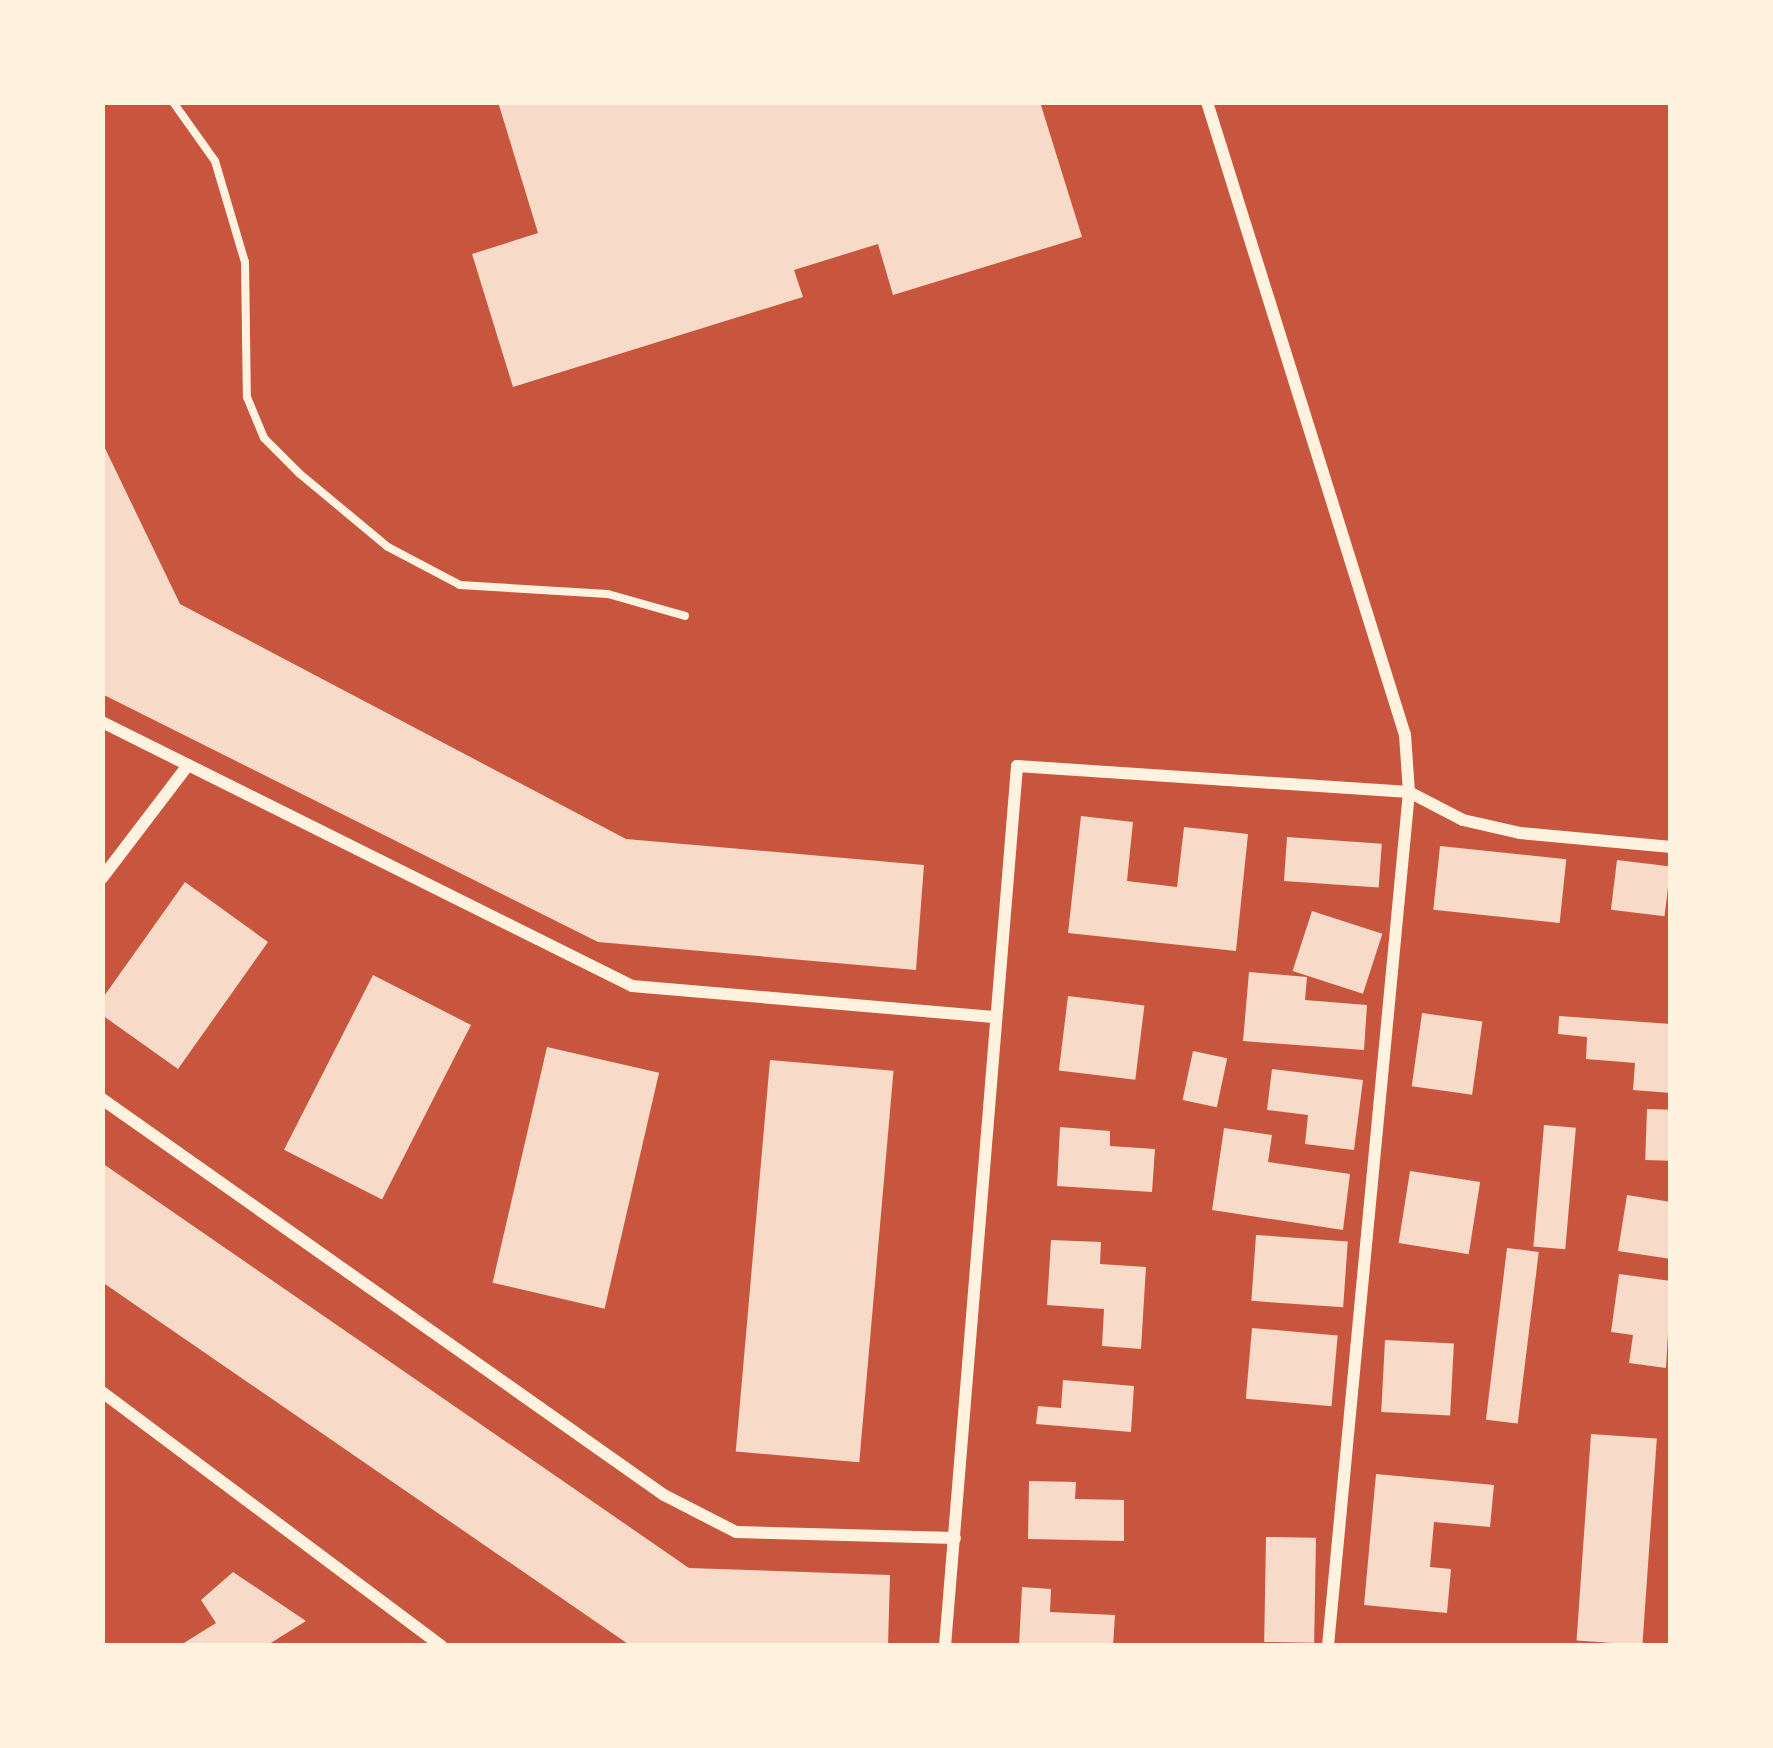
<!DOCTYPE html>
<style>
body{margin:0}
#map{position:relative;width:1773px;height:1748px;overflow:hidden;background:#c8553d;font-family:Lato,sans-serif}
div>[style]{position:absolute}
.building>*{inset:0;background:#f7dbc8;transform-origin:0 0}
.path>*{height:8px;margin:-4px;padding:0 4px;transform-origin:4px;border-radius:4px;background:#fff3e0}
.minor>*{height:12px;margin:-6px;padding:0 6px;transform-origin:6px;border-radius:6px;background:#fff3e0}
span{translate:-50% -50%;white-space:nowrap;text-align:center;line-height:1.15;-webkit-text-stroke:9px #fff3e0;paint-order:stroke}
.frame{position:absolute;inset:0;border:105px solid #fff3e0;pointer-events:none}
</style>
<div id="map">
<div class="building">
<i style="clip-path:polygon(498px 102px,1040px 102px,1082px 237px,893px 295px,878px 244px,794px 270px,803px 297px,513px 387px,472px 254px,538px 233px)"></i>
<i style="clip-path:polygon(102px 442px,180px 604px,626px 839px,924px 865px,916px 970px,598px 942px,102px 694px)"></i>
<i style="clip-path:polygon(1081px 816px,1133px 822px,1127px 881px,1177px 887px,1184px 827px,1248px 834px,1236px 951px,1068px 933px)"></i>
<i style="left:1287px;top:837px;width:95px;height:44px;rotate:4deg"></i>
<i style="left:1440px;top:846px;width:127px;height:64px;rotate:6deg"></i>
<i style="left:1617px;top:860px;width:54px;height:50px;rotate:7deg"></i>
<i style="clip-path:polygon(185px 882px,268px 942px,178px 1069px,102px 1015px,102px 999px)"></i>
<i style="left:1312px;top:911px;width:74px;height:63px;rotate:18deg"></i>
<i style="clip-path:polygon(1249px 972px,1307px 977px,1305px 1000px,1367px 1005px,1364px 1050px,1243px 1041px)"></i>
<i style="left:373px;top:975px;width:110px;height:196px;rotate:27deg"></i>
<i style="left:1068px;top:996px;width:77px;height:75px;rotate:7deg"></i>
<i style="left:1422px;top:1013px;width:61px;height:74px;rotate:8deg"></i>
<i style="clip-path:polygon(1559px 1016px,1671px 1024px,1671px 1093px,1633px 1090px,1635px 1063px,1586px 1059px,1587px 1037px,1558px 1034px)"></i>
<i style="left:547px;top:1047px;width:115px;height:242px;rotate:13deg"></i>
<i style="left:1193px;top:1051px;width:35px;height:50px;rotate:12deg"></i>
<i style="left:770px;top:1060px;width:124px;height:393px;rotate:5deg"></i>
<i style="clip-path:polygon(1272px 1069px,1363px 1080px,1354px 1150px,1305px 1144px,1308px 1115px,1267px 1110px)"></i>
<i style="left:1647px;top:1109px;width:24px;height:51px;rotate:2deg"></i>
<i style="left:1544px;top:1125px;width:32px;height:122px;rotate:5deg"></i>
<i style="clip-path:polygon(1060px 1127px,1110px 1131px,1110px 1146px,1155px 1149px,1152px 1192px,1057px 1186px)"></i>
<i style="clip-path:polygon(1224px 1128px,1272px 1135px,1268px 1162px,1350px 1174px,1343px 1230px,1212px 1210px)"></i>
<i style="clip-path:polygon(102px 1163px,689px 1568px,890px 1575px,888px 1646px,631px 1646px,102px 1282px)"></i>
<i style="left:1410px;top:1171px;width:71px;height:73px;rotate:9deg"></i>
<i style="clip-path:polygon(1627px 1195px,1671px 1202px,1671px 1259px,1618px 1251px)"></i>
<i style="left:1256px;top:1235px;width:92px;height:66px;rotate:4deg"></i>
<i style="clip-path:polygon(1051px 1240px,1101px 1242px,1100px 1264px,1146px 1267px,1141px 1349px,1102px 1346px,1104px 1309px,1047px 1305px)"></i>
<i style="left:1507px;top:1248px;width:32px;height:173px;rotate:7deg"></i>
<i style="clip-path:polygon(1619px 1274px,1671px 1281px,1666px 1368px,1629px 1363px,1633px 1335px,1611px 1332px)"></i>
<i style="left:1252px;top:1328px;width:86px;height:71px;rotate:5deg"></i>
<i style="left:1385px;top:1340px;width:69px;height:72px;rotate:3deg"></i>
<i style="clip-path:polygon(1063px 1380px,1134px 1386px,1131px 1432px,1036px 1424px,1038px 1406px,1061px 1408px)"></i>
<i style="left:1591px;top:1434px;width:66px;height:207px;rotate:4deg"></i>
<i style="clip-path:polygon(1376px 1474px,1494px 1485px,1490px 1527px,1434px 1522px,1430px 1567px,1451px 1569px,1447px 1613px,1364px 1605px)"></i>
<i style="clip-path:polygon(1029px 1481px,1076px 1482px,1075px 1499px,1124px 1500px,1124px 1541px,1028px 1539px)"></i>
<i style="left:1266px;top:1537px;width:50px;height:105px;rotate:1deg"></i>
<i style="clip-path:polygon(233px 1572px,306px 1621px,266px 1646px,179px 1646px,216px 1623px,201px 1600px)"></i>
<i style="clip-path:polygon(1022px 1587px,1051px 1589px,1050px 1612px,1115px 1615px,1113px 1646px,1019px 1646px)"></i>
</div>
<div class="path">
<i style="left:173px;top:102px;width:72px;rotate:54.6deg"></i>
<i style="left:215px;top:161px;width:105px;rotate:73.5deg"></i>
<i style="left:245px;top:262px;width:135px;rotate:89.2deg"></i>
<i style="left:247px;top:397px;width:44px;rotate:67.5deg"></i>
<i style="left:264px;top:438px;width:51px;rotate:45deg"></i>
<i style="left:300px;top:474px;width:114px;rotate:39.7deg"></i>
<i style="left:388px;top:547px;width:81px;rotate:27.8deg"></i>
<i style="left:460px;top:585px;width:148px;rotate:3.5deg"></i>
<i style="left:608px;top:594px;width:80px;rotate:15.9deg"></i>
</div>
<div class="minor">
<i style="left:1207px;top:102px;width:663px;rotate:72.63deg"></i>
<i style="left:1405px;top:735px;width:57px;rotate:86deg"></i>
<i style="left:1409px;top:792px;width:858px;rotate:95.42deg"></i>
<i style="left:102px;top:722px;width:592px;rotate:26.48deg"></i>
<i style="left:632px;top:986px;width:360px;rotate:4.9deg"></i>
<i style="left:102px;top:878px;width:142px;rotate:-52.7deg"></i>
<i style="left:102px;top:1099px;width:688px;rotate:35.17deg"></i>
<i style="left:664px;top:1495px;width:81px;rotate:27.2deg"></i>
<i style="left:736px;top:1532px;width:219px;rotate:1.6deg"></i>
<i style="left:102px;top:1392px;width:424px;rotate:36.8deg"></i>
<i style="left:945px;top:1646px;width:883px;rotate:-85.32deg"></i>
<i style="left:1017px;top:766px;width:393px;rotate:3.8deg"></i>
<i style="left:1409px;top:792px;width:61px;rotate:27.4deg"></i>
<i style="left:1463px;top:820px;width:58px;rotate:12.8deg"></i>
<i style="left:1520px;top:833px;width:152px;rotate:5.3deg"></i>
</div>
<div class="frame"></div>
</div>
